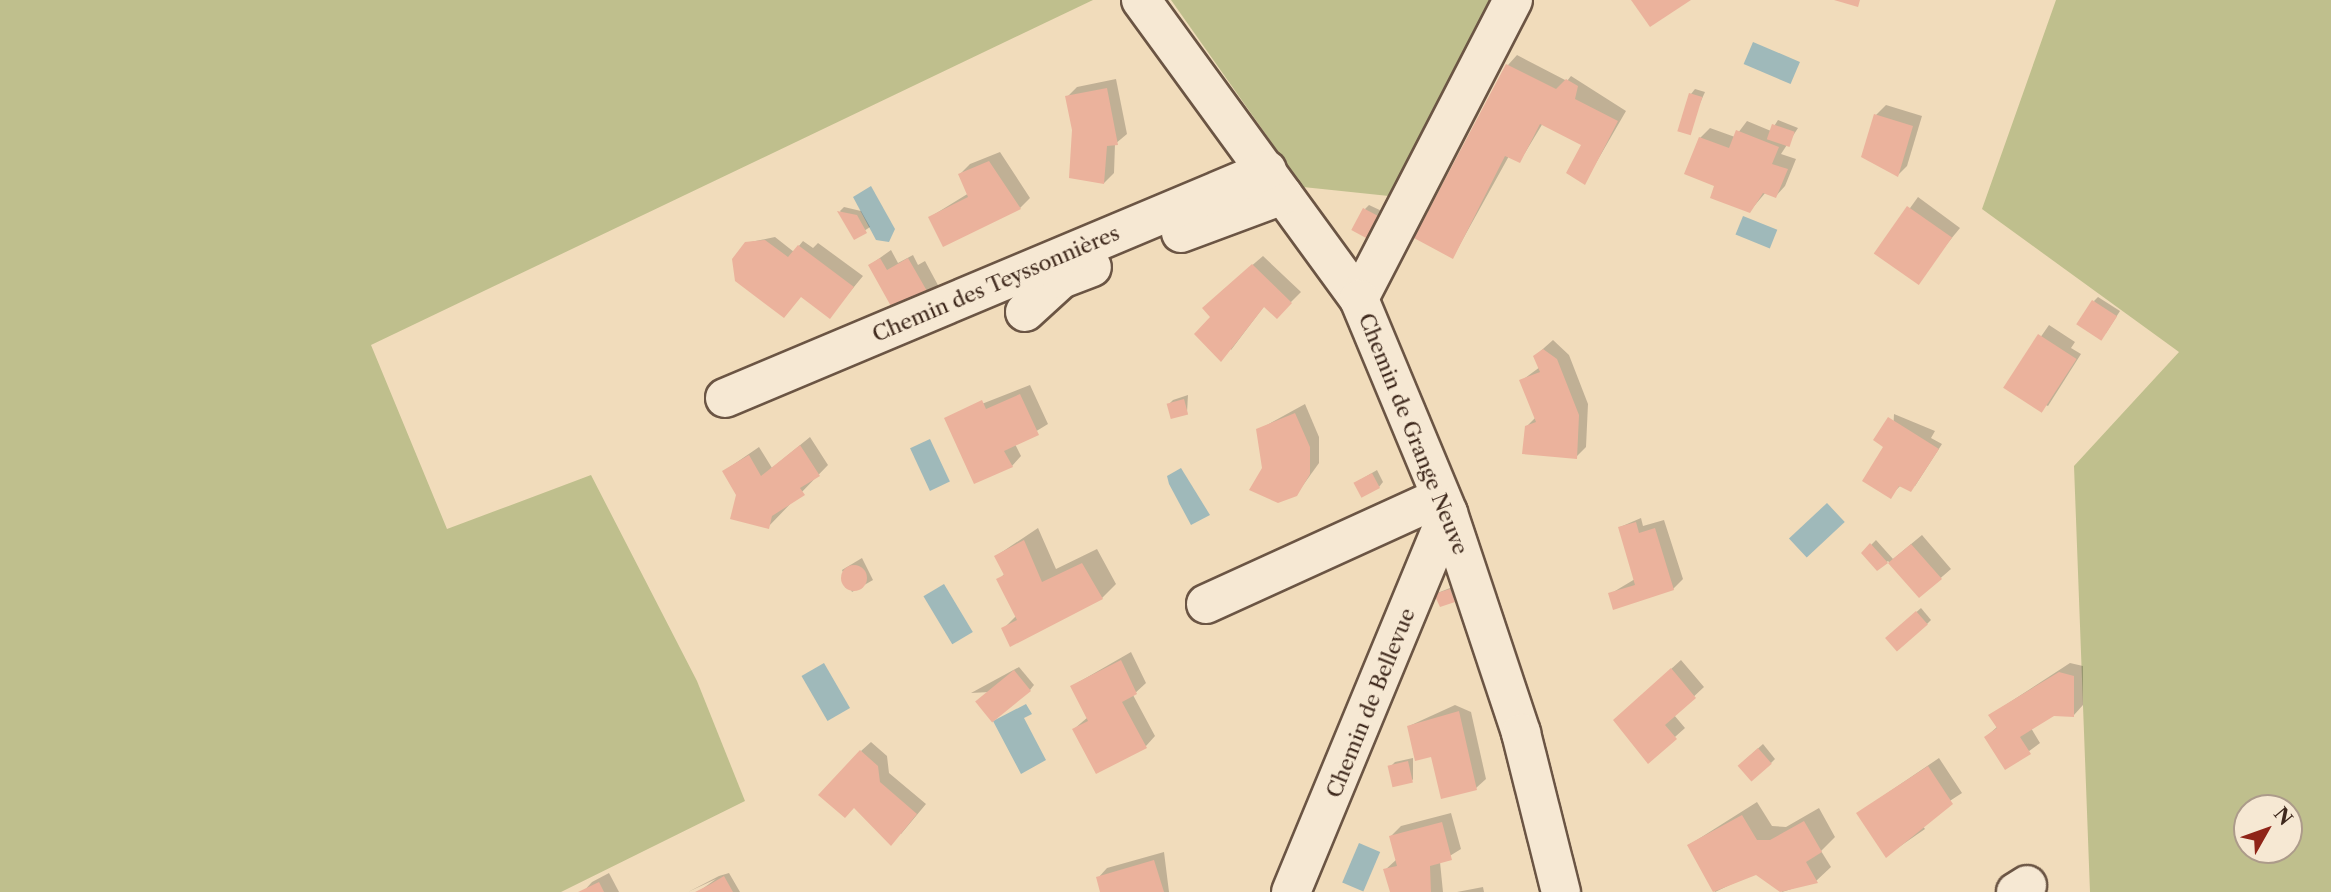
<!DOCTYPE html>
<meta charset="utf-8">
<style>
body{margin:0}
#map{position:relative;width:2331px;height:892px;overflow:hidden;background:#f1dcbb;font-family:"Libre Caslon Text",serif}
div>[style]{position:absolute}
.green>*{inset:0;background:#bfbf8d}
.water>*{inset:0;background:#9fb9ba;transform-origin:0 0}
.shadow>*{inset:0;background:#0003;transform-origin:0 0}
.building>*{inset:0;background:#ebb29c;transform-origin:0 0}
.round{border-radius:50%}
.roads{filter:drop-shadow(2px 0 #6b5544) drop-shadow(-2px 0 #6b5544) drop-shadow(0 2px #6b5544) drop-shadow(0 -2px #6b5544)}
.minor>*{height:38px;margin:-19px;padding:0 19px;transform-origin:19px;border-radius:19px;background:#f6e8d3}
span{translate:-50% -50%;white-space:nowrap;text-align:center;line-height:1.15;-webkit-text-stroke:6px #f6e8d3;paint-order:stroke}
.street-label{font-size:21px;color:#3e281c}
.north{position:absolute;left:2233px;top:794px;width:70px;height:70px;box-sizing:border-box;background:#f6e8d3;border:2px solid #ac9b8a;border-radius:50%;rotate:50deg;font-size:19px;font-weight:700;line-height:28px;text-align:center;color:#3e281c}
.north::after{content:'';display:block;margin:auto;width:24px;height:32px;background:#8f2418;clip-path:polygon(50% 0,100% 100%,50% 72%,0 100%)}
</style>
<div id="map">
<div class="green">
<i style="clip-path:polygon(0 0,1093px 0,371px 345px,447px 529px,591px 475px,697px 681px,745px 801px,561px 892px,0 892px)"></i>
<i style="clip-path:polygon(1171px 0,1492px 0,1389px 196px,1303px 187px)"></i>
<i style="clip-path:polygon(evenodd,2056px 0,2331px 0,2331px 892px,2090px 892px,2074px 466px,2179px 352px,1982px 209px,2056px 0,2247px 808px,2289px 808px,2289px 850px,2247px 850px,2247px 808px)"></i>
</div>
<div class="water">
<i style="left:1753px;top:42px;width:51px;height:24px;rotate:23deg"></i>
<i style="clip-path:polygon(871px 186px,895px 229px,889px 242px,876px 240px,853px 197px)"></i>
<i style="left:1743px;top:216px;width:37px;height:20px;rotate:22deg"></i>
<i style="left:930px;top:439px;width:47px;height:22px;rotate:65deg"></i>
<i style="clip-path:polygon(1181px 468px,1210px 515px,1191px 525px,1169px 484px,1167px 476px)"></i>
<i style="left:1827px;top:503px;width:26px;height:52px;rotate:47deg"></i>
<i style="left:944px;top:584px;width:56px;height:24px;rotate:59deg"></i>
<i style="left:824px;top:663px;width:52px;height:26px;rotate:60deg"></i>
<i style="clip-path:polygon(1026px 704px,1032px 714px,1024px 718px,1046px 760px,1021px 774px,993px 721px)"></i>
<i style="left:1359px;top:843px;width:23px;height:43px;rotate:23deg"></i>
</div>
<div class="shadow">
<i style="clip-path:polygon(1517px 55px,1567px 81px,1571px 76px,1626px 111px,1585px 182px,1583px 144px,1543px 123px,1520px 161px,1509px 156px,1453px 257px,1508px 65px)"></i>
<i style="clip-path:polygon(1116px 79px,1127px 134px,1115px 144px,1114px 173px,1104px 183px,1074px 130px,1067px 97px,1077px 87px)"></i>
<i style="clip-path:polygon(1695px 89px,1705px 92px,1687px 132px,1691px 94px)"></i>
<i style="clip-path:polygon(1886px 105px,1922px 116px,1907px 166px,1898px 175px,1876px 115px)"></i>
<i style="clip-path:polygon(1778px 120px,1798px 128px,1781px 154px,1796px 159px,1785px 186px,1776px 196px,1766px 192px,1750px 211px,1717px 185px,1700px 138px,1710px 128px,1735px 137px,1747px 121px,1771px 131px)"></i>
<i style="clip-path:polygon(1000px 152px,1030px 198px,1020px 208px,930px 217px,969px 193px,960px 174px,970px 164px)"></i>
<i style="clip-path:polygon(1918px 197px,1960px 228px,1924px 272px,1877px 254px)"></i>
<i style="clip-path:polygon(1369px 205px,1386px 213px,1376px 232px,1365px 209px)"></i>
<i style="clip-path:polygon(844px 207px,861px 211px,870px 227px,855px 237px,840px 211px)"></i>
<i style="clip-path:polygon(775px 237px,794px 252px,803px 241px,813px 248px,818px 243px,863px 276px,830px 316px,746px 243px)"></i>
<i style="clip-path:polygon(891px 250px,898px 263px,913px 255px,918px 265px,925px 261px,939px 287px,929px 296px,870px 265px)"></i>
<i style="clip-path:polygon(1263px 256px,1301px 292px,1277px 316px,1265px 305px,1231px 350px,1221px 292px)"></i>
<i style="clip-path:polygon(2098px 297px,2120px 311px,2106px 333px,2094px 301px)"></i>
<i style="clip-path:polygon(2049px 325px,2075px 342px,2071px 348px,2081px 354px,2048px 406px,2006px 387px)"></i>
<i style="clip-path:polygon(1553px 340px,1569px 355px,1588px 404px,1586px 447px,1576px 457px,1526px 427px,1536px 417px,1521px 381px,1540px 367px,1535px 356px)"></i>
<i style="clip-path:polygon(1030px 385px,1048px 424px,1015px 444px,1021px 456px,1012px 466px,946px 418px)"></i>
<i style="clip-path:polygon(1188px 395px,1187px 412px,1169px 404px,1173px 400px)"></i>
<i style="clip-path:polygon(1305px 404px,1319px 437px,1319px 463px,1296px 495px,1263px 468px,1258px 430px)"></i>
<i style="clip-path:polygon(1894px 414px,1935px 431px,1931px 438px,1942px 444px,1915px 486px,1901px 485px,1890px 496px)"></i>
<i style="clip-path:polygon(810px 437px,828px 465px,768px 527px,724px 471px,759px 447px,772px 468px)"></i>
<i style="clip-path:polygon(1377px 470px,1383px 482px,1379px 487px,1355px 483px)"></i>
<i style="clip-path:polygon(1641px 518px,1643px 526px,1664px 520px,1683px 579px,1673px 589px,1610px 594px,1635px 579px,1620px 527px)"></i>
<i style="clip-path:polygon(1038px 528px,1056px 569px,1097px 549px,1116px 584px,1102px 598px,1003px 629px,1017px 615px,999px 580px,1005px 573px,996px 556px)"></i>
<i style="clip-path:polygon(1922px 535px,1951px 569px,1920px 596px,1888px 561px,1877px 569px,1863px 553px,1876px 540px,1893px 559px)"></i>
<i style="clip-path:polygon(862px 558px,873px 580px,852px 592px,842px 570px)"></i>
<i style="left:1455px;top:586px;width:11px;height:21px;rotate:68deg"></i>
<i style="clip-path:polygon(1921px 608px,1931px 620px,1927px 624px,1892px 634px)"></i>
<i style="clip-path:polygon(1131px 652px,1146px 683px,1133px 695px,1155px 736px,1146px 746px,1074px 729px,1088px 717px,1072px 686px)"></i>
<i style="clip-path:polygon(1681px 660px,1704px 687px,1674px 715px,1685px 728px,1648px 761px,1625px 711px)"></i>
<i style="clip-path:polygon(2070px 663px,2083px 666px,2083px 705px,2074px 715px,2053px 714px,2031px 728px,2040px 743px,2006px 768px,1986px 737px,1998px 726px,1990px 715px)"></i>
<i style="clip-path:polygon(1019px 667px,1034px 685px,1030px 690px,971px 693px)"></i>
<i style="clip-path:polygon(1455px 705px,1471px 712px,1486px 779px,1476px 788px,1432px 755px,1409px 726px)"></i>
<i style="clip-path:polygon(871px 742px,887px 756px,889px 773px,926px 804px,901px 834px,861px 751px)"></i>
<i style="clip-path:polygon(1763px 744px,1775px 759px,1771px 763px,1744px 761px)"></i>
<i style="clip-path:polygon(1413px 758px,1413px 780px,1390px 767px,1395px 762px)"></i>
<i style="clip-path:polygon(1939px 758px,1962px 793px,1919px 821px,1925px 829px,1886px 856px,1858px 813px)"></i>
<i style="clip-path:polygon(1757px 802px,1772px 826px,1786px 827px,1819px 808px,1835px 837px,1821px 851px,1831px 867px,1816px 881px,1782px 892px,1777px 882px,1755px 873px,1715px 892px,1689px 845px)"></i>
<i style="clip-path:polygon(1451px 813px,1461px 849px,1440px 862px,1443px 892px,1391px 892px,1385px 870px,1397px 859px,1391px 836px,1401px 826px)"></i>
<i style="clip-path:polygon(1164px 852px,1169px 892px,1102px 892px,1098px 878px,1107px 868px)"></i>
<i style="clip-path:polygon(609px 873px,619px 892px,583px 892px,592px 882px)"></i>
<i style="clip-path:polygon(729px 873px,740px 892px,698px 892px,716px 879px,688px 892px,719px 876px)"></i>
<i style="clip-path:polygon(1483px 887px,1484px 892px,1457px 892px)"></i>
</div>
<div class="building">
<i style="clip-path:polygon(1631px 0,1691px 0,1650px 27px)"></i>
<i style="clip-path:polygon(1834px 0,1860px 0,1858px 7px)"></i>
<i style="clip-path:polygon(1506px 64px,1556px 89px,1566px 79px,1578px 86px,1575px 99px,1618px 121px,1585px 185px,1566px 173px,1581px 145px,1540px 124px,1520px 163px,1505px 156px,1453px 259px,1414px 238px)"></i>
<i style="clip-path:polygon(1107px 88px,1118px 145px,1107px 146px,1104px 184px,1069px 178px,1072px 130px,1065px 96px)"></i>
<i style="left:1689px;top:93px;width:14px;height:40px;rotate:17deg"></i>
<i style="clip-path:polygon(1874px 114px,1913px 126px,1898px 177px,1861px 157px)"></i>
<i style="left:1772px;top:124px;width:24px;height:16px;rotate:19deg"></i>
<i style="clip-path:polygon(1736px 130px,1779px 147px,1772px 164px,1788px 169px,1776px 198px,1763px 193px,1750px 213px,1710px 198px,1714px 186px,1684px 174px,1699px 137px,1729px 148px)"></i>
<i style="clip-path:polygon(989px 161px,1021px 209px,943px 247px,928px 217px,968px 197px,958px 174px)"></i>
<i style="left:1907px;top:206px;width:55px;height:58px;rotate:35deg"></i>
<i style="left:1363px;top:208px;width:21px;height:25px;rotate:28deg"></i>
<i style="clip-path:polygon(837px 211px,857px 215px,867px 233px,854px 240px)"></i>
<i style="clip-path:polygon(765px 240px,788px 257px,798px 245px,854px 287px,830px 319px,801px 297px,784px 318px,735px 281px,732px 259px,745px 242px)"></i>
<i style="clip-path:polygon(880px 258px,887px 270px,908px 258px,931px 298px,897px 317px,868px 265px)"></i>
<i style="clip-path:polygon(1252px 264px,1292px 303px,1277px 319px,1264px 307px,1221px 362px,1194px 334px,1210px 317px,1202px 308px)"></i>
<i style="left:2092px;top:300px;width:30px;height:29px;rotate:33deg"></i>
<i style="left:2038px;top:334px;width:46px;height:64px;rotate:33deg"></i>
<i style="clip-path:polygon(1543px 349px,1557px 359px,1579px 415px,1577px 459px,1522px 454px,1525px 426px,1536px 422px,1519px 380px,1540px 372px,1533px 356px)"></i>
<i style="clip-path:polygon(1020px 394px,1039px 435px,1004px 451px,1013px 467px,974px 484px,944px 418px,982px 400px,986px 409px)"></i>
<i style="left:1184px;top:399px;width:16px;height:18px;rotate:75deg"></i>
<i style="clip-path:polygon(1295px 413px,1310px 447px,1310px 474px,1297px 496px,1278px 503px,1249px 490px,1262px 468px,1256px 429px)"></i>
<i style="clip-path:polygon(1888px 417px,1939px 449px,1911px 492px,1899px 486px,1891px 499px,1862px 481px,1883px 447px,1873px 440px)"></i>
<i style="clip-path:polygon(800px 445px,820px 476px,800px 488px,805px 495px,772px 516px,769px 529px,730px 519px,736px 495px,722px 471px,749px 455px,761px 476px)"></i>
<i style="left:1372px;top:473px;width:17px;height:21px;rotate:62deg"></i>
<i style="clip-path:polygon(1636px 522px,1639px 533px,1655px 528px,1674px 590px,1613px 610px,1608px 593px,1635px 585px,1618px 527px)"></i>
<i style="clip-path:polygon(1024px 540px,1042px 582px,1082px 563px,1103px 599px,1010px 647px,1001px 628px,1017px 620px,996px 579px,1004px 575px,994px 556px)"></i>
<i style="clip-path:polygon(1870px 543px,1888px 563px,1911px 544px,1942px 579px,1919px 598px,1888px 563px,1877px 571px,1861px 553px)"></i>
<i class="round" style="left:841px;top:565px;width:26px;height:26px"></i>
<i style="clip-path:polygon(1450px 589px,1455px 602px,1440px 607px,1434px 594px)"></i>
<i style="left:1916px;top:611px;width:18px;height:41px;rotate:49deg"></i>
<i style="clip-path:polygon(1121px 660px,1137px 694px,1122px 702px,1147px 748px,1096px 774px,1072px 729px,1088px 721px,1070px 686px)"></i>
<i style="clip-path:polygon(1671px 668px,1696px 698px,1665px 725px,1677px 739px,1648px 764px,1613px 720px)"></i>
<i style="left:1014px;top:670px;width:27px;height:50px;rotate:51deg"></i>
<i style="clip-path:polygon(2059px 672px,2074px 676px,2074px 717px,2054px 716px,2020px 737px,2031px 754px,2005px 770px,1984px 737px,1997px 728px,1988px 715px)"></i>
<i style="clip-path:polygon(1459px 711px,1477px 790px,1441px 799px,1431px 757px,1415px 761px,1407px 726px)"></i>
<i style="left:1758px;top:748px;width:21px;height:27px;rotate:49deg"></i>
<i style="clip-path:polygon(860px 750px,878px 766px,880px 782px,917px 814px,891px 846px,854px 808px,845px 818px,818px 795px)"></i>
<i style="left:1408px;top:761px;width:22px;height:21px;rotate:77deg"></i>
<i style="clip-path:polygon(1928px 766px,1953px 804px,1886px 858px,1856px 813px)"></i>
<i style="clip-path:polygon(1742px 815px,1757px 840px,1770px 840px,1804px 821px,1822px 852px,1806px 862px,1818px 883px,1780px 892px,1756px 875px,1713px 892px,1687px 845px)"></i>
<i style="clip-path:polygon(1442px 822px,1452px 860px,1430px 866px,1431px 892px,1390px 892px,1383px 869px,1397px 866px,1389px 836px)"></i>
<i style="clip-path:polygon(1154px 860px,1164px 892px,1100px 892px,1096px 877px)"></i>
<i style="clip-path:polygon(724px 876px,733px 892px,695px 892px,709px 885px)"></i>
<i style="clip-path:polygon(599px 882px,604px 892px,578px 892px)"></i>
</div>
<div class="roads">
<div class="minor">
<i style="left:1141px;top:0;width:370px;rotate:53.9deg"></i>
<i style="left:1513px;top:0;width:336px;rotate:117.3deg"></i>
<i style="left:1359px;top:299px;width:232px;rotate:67.4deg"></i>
<i style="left:1448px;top:513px;width:232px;rotate:71.6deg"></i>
<i style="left:1521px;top:733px;width:164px;rotate:75.9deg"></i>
<i style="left:1181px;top:233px;width:109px;rotate:-20.4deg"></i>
<i style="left:1025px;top:312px;width:49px;rotate:-42.5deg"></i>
<i style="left:1061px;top:279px;width:33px;rotate:-21deg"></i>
<i style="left:725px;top:398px;width:588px;rotate:-22.81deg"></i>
<i style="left:1206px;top:604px;width:258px;rotate:-24.5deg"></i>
<i style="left:1291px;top:892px;width:410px;rotate:-67.5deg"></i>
<i style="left:2016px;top:892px;width:13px;rotate:-32deg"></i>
</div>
</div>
<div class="street-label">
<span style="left:996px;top:284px;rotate:-23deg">Chemin des Teyssonnières</span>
<span style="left:1413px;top:434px;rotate:68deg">Chemin de Grange Neuve</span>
<span style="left:1371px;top:703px;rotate:-68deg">Chemin de Bellevue</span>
</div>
<div class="north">N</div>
</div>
